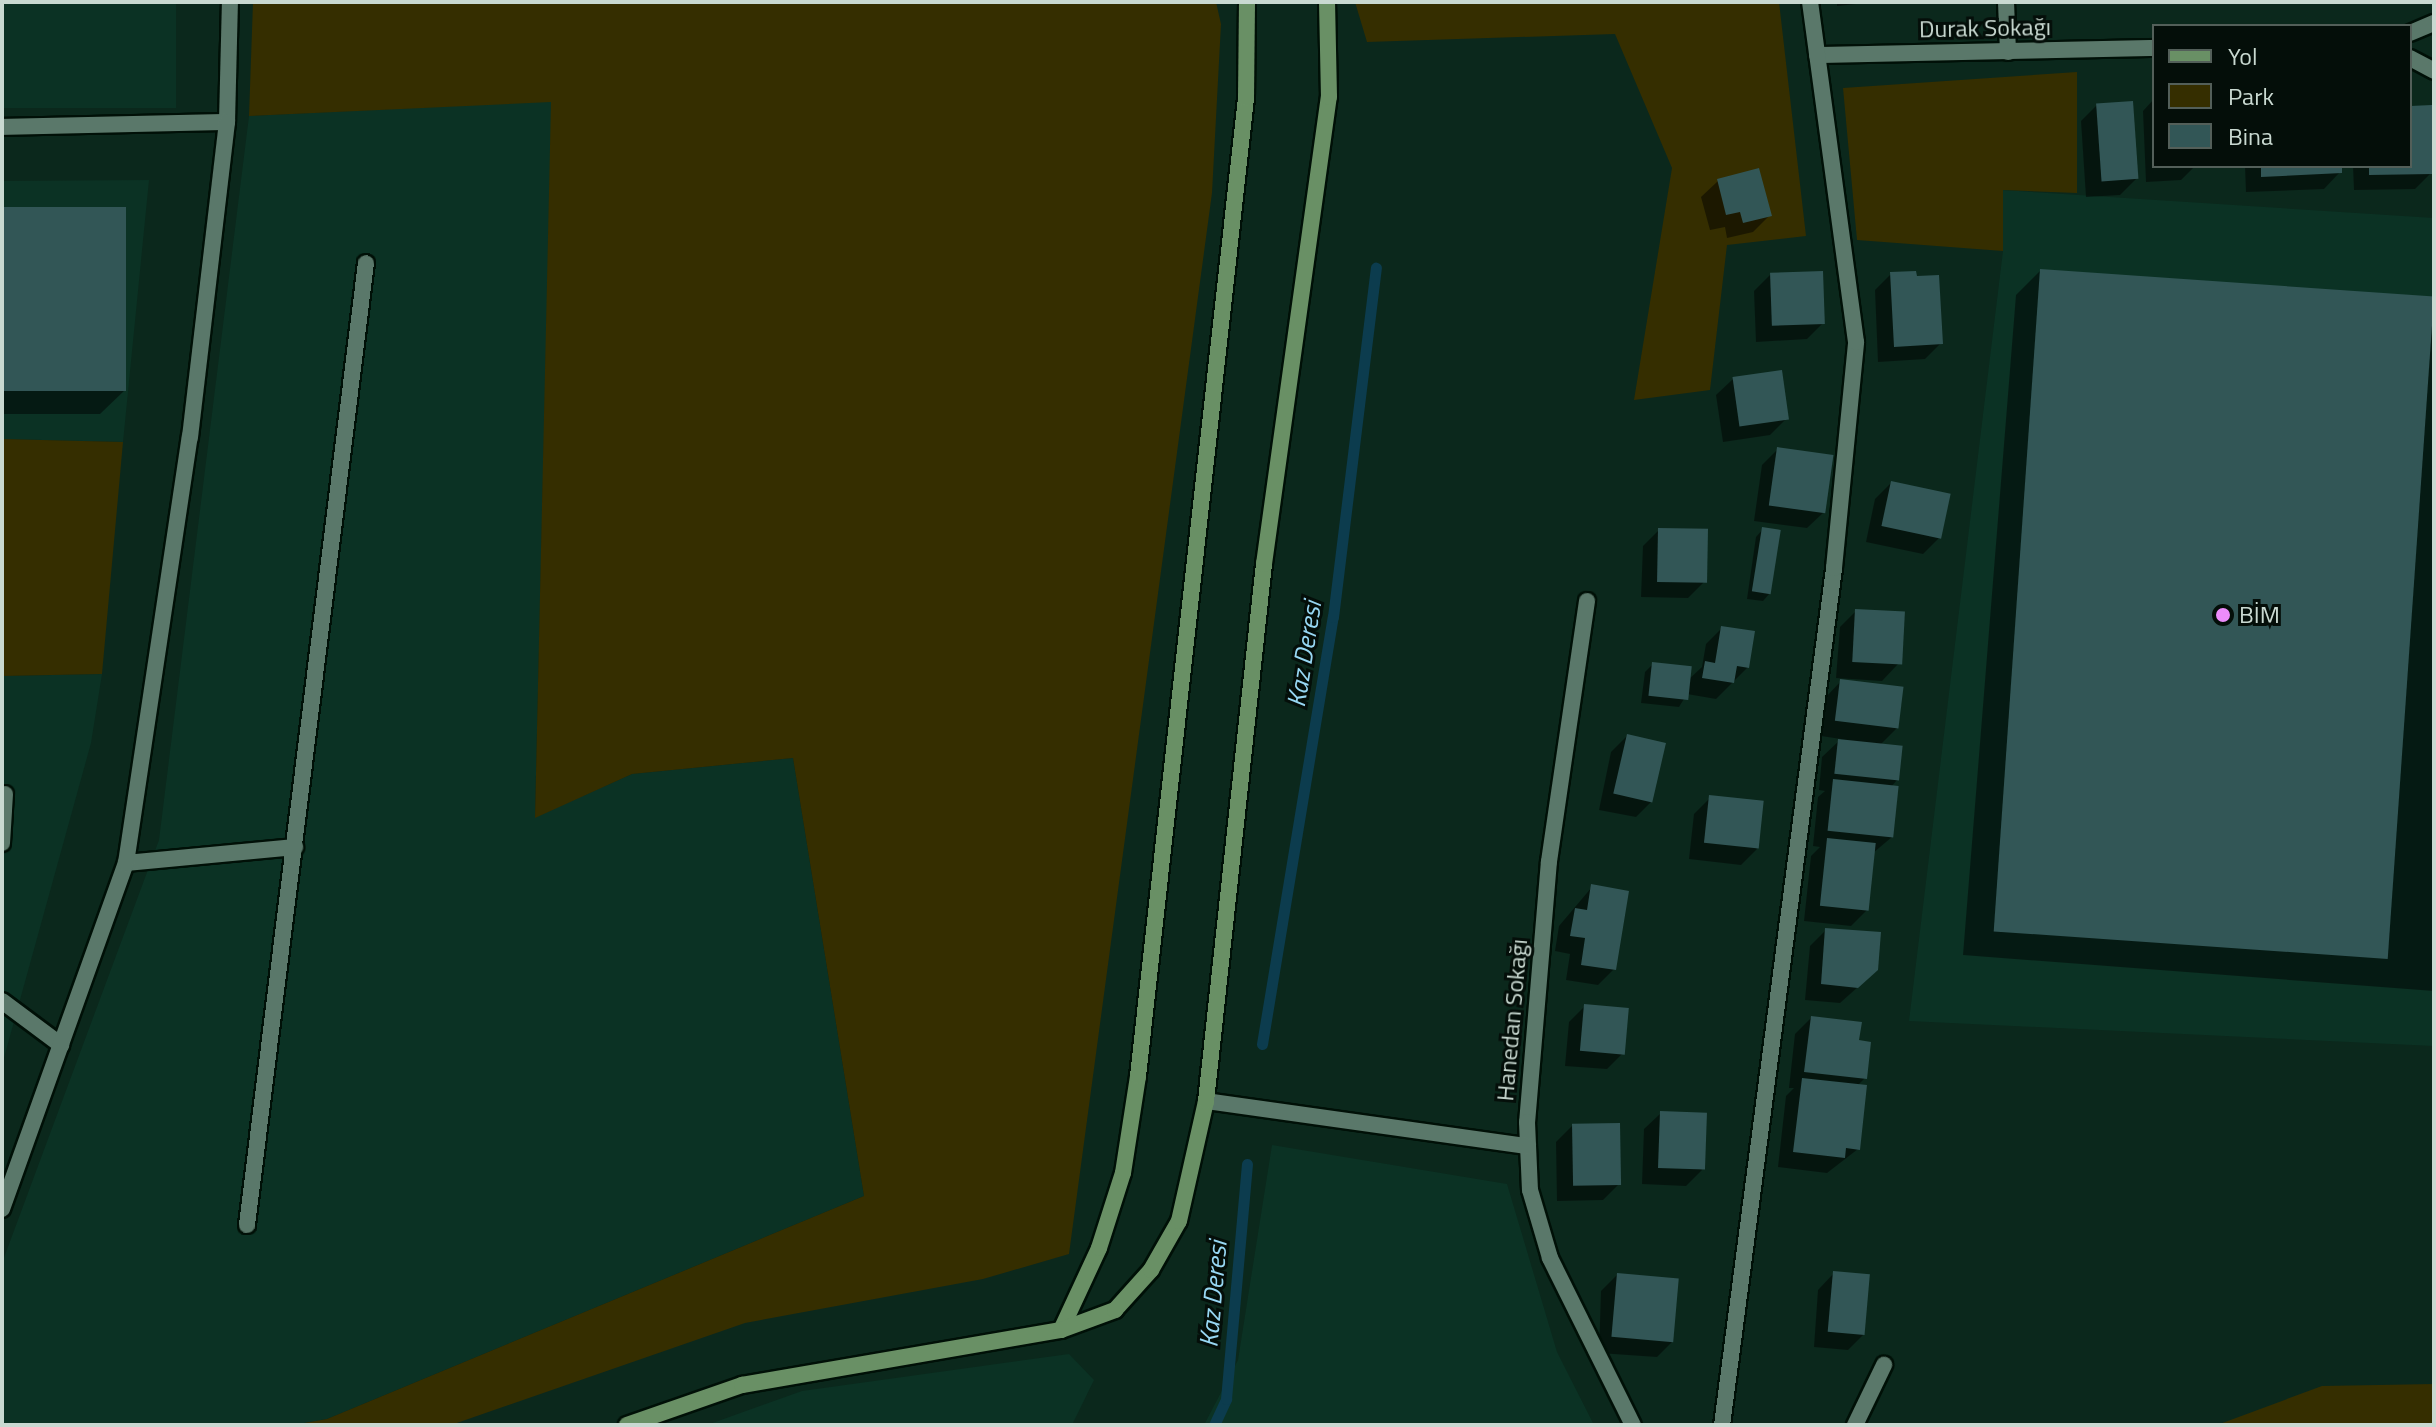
<!DOCTYPE html>
<meta charset="utf-8">
<style>
body{margin:0}
#map{position:relative;width:2436px;height:1427px;overflow:hidden;background:#0b281c;font-family:"Titillium Web",sans-serif}
div>[style]{position:absolute}
.built>*{inset:0;background:#0b3224;transform-origin:0 0}
.green>*{inset:0;background:#352e00}
.shadow>*{inset:0;background:#0007}
.stream>*{height:11px;margin:-5.5px;padding:0 5.5px;transform-origin:5.5px;border-radius:5.5px;background:#0c3c4e}
.building>*{inset:0;background:#325656;transform-origin:0 0}
.roads{filter:drop-shadow(2px 0 #001007) drop-shadow(-2px 0 #001007) drop-shadow(0 2px #001007) drop-shadow(0 -2px #001007)}
.lane>*{height:16px;margin:-8px;padding:0 8px;transform-origin:8px;border-radius:8px;background:#5a786a}
.street>*{height:16px;margin:-8px;padding:0 8px;transform-origin:8px;border-radius:8px;background:#5a786a}
.secondary>*{height:16px;margin:-8px;padding:0 8px;transform-origin:8px;border-radius:8px;background:#699065}
.dots>*{width:22px;height:22px;translate:-50% -50%;box-sizing:border-box;border:4px solid #040e09;border-radius:50%}
span{translate:-50% -50%;white-space:nowrap;text-align:center;line-height:1.15;-webkit-text-stroke:6px #040e09;paint-order:stroke}
.street-label{font-size:24px;color:#c9d9d1}
.poi-label{font-size:24px;color:#c9d9d1}
.left{translate:0 -50%;text-align:left}
.water-label{font-size:26px;color:#97d7f3;font-style:italic}
.frame{position:absolute;inset:0;border:4px solid #c9d9d1;pointer-events:none}
.legend{position:absolute;left:2152px;top:24px;width:260px;height:144px;box-sizing:border-box;background:#040e09;border:2px solid #535f59;margin:0;padding:10px 14px;list-style:none;font-size:24px;color:#c9d9d1}
.legend li{display:flex;align-items:center;gap:16px;height:40px}
.legend b{width:40px;border:2px solid #535f59}
</style>
<div id="map">
<div class="built">
<i style="left:2px;top:2px;width:174px;height:106px"></i>
<i style="clip-path:polygon(552px 101px,535px 817px,632px 774px,793px 758px,864px 1196px,327px 1419px,293px 1425px,2px 1425px,2px 1263px,159px 840px,249px 116px)"></i>
<i style="clip-path:polygon(149px 180px,123px 442px,2px 439px,2px 181px)"></i>
<i style="clip-path:polygon(2003px 190px,2434px 218px,2434px 1046px,1909px 1021px,2003px 251px)"></i>
<i style="clip-path:polygon(102px 674px,91px 743px,2px 1065px,2px 676px)"></i>
<i style="clip-path:polygon(1272px 1145px,1507px 1184px,1557px 1352px,1594px 1425px,1204px 1425px,1238px 1360px)"></i>
<i style="clip-path:polygon(1069px 1354px,1094px 1380px,1072px 1425px,707px 1425px,802px 1391px)"></i>
</div>
<div class="green">
<i style="clip-path:polygon(253px 2px,1216px 2px,1221px 24px,1212px 193px,1069px 1254px,983px 1279px,745px 1323px,451px 1425px,293px 1425px,327px 1419px,864px 1196px,793px 758px,632px 774px,535px 818px,551px 102px,249px 116px)"></i>
<i style="clip-path:polygon(1355px 2px,1779px 2px,1806px 236px,1727px 245px,1710px 390px,1634px 400px,1672px 168px,1615px 34px,1367px 42px)"></i>
<i style="clip-path:polygon(2077px 72px,2077px 193px,2003px 190px,2003px 251px,1857px 240px,1843px 88px)"></i>
<i style="clip-path:polygon(2px 439px,123px 442px,102px 674px,2px 676px)"></i>
<i style="clip-path:polygon(2434px 1384px,2434px 1425px,2217px 1425px,2322px 1386px)"></i>
</div>
<div class="shadow">
<i style="clip-path:polygon(1837px 2px,1875px 2px,1837px 6px)"></i>
<i style="clip-path:polygon(2154px 99px,2154px 166px,2195px 166px,2181px 180px,2146px 182px,2143px 111px)"></i>
<i style="clip-path:polygon(2097px 105px,2136px 179px,2120px 195px,2086px 197px,2081px 121px)"></i>
<i style="clip-path:polygon(2410px 108px,2431px 173px,2415px 189px,2354px 190px,2353px 166px,2410px 166px)"></i>
<i style="clip-path:polygon(2245px 166px,2340px 166px,2340px 172px,2324px 189px,2246px 192px)"></i>
<i style="clip-path:polygon(1718px 181px,1769px 216px,1753px 232px,1727px 238px,1725px 227px,1710px 230px,1701px 197px)"></i>
<i style="clip-path:polygon(2px 209px,125px 390px,100px 414px,2px 414px)"></i>
<i style="clip-path:polygon(2040px 271px,2434px 301px,2434px 991px,1963px 955px,2016px 295px)"></i>
<i style="clip-path:polygon(1771px 274px,1823px 323px,1807px 339px,1756px 342px,1754px 291px)"></i>
<i style="clip-path:polygon(1891px 274px,1941px 343px,1925px 359px,1878px 362px,1875px 290px)"></i>
<i style="clip-path:polygon(1733px 379px,1786px 419px,1770px 435px,1723px 442px,1716px 395px)"></i>
<i style="clip-path:polygon(1778px 449px,1824px 512px,1807px 528px,1754px 521px,1762px 465px)"></i>
<i style="clip-path:polygon(1891px 483px,1939px 538px,1923px 554px,1866px 542px,1875px 499px)"></i>
<i style="clip-path:polygon(1763px 529px,1770px 593px,1763px 601px,1747px 599px,1756px 537px)"></i>
<i style="clip-path:polygon(1659px 530px,1704px 582px,1688px 598px,1641px 597px,1643px 546px)"></i>
<i style="clip-path:polygon(1856px 611px,1898px 664px,1882px 681px,1836px 678px,1840px 627px)"></i>
<i style="clip-path:polygon(1722px 628px,1748px 667px,1716px 699px,1687px 694px,1679px 707px,1641px 703px,1645px 672px,1653px 664px,1688px 680px,1702px 667px,1706px 644px)"></i>
<i style="clip-path:polygon(1842px 680px,1898px 727px,1880px 745px,1897px 780px,1891px 787px,1892px 837px,1873px 853px,1867px 910px,1851px 926px,1804px 921px,1811px 856px,1820px 847px,1813px 846px,1818px 797px,1825px 791px,1819px 790px,1822px 757px,1841px 739px,1821px 736px,1825px 698px)"></i>
<i style="clip-path:polygon(1627px 736px,1652px 801px,1636px 817px,1599px 810px,1611px 752px)"></i>
<i style="clip-path:polygon(1710px 798px,1757px 849px,1741px 865px,1689px 859px,1694px 814px)"></i>
<i style="clip-path:polygon(1592px 887px,1614px 969px,1598px 985px,1566px 980px,1570px 954px,1555px 951px,1559px 926px)"></i>
<i style="clip-path:polygon(1826px 930px,1859px 986px,1840px 1003px,1805px 1000px,1810px 946px)"></i>
<i style="clip-path:polygon(1585px 1006px,1623px 1053px,1607px 1069px,1565px 1066px,1569px 1022px)"></i>
<i style="clip-path:polygon(1811px 1018px,1857px 1042px,1865px 1078px,1857px 1086px,1858px 1149px,1827px 1173px,1778px 1167px,1786px 1096px,1794px 1088px,1789px 1088px,1795px 1034px)"></i>
<i style="clip-path:polygon(1661px 1113px,1702px 1170px,1686px 1186px,1642px 1184px,1644px 1129px)"></i>
<i style="clip-path:polygon(1572px 1126px,1619px 1184px,1603px 1200px,1557px 1201px,1556px 1142px)"></i>
<i style="clip-path:polygon(1834px 1273px,1864px 1334px,1848px 1350px,1814px 1347px,1818px 1290px)"></i>
<i style="clip-path:polygon(1617px 1275px,1673px 1341px,1657px 1357px,1599px 1353px,1601px 1291px)"></i>
</div>
<div class="stream">
<i style="left:1262px;top:1044px;width:433px;rotate:-80.6deg"></i>
<i style="left:1333px;top:617px;width:352px;rotate:-83deg"></i>
<i style="left:1214px;top:1425px;width:29px;rotate:-65deg"></i>
<i style="left:1226px;top:1399px;width:236px;rotate:-84.9deg"></i>
</div>
<div class="building">
<i style="left:2133px;top:101px;width:78px;height:37px;rotate:86deg"></i>
<i style="clip-path:polygon(2432px 105px,2433px 174px,2369px 175px,2369px 166px,2410px 166px,2410px 106px)"></i>
<i style="clip-path:polygon(2261px 166px,2342px 166px,2342px 173px,2261px 177px)"></i>
<i style="clip-path:polygon(1759px 168px,1772px 216px,1743px 223px,1740px 212px,1726px 215px,1717px 179px)"></i>
<i style="left:2px;top:207px;width:124px;height:184px"></i>
<i style="left:2040px;top:269px;width:395px;height:664px;rotate:4deg"></i>
<i style="left:1823px;top:271px;width:53px;height:53px;rotate:88deg"></i>
<i style="clip-path:polygon(1916px 271px,1917px 276px,1939px 275px,1943px 344px,1894px 347px,1890px 272px)"></i>
<i style="left:1782px;top:370px;width:50px;height:50px;rotate:82deg"></i>
<i style="left:1777px;top:447px;width:57px;height:59px;rotate:8deg"></i>
<i style="left:1891px;top:481px;width:61px;height:46px;rotate:12deg"></i>
<i style="left:1762px;top:527px;width:19px;height:65px;rotate:9deg"></i>
<i style="left:1658px;top:528px;width:50px;height:54px;rotate:1deg"></i>
<i style="left:1855px;top:609px;width:50px;height:53px;rotate:3deg"></i>
<i style="clip-path:polygon(1721px 626px,1755px 631px,1749px 668px,1737px 666px,1734px 683px,1702px 678px,1705px 661px,1715px 663px)"></i>
<i style="left:1652px;top:662px;width:40px;height:34px;rotate:6deg"></i>
<i style="left:1840px;top:679px;width:64px;height:42px;rotate:7deg"></i>
<i style="left:1627px;top:734px;width:40px;height:61px;rotate:13deg"></i>
<i style="left:1838px;top:739px;width:65px;height:35px;rotate:6deg"></i>
<i style="left:1833px;top:779px;width:66px;height:52px;rotate:6deg"></i>
<i style="left:1709px;top:795px;width:55px;height:48px;rotate:6deg"></i>
<i style="left:1827px;top:838px;width:49px;height:68px;rotate:6deg"></i>
<i style="clip-path:polygon(1591px 884px,1629px 891px,1616px 970px,1581px 965px,1585px 938px,1570px 936px,1575px 908px,1587px 910px)"></i>
<i style="clip-path:polygon(1825px 928px,1881px 932px,1878px 970px,1858px 988px,1821px 984px)"></i>
<i style="left:1584px;top:1004px;width:45px;height:47px;rotate:5deg"></i>
<i style="clip-path:polygon(1811px 1016px,1862px 1022px,1859px 1040px,1871px 1042px,1867px 1079px,1804px 1072px)"></i>
<i style="clip-path:polygon(1802px 1078px,1867px 1085px,1860px 1150px,1846px 1148px,1845px 1158px,1793px 1152px)"></i>
<i style="left:1660px;top:1111px;width:47px;height:57px;rotate:2deg"></i>
<i style="left:1620px;top:1123px;width:62px;height:48px;rotate:89deg"></i>
<i style="left:1833px;top:1271px;width:37px;height:61px;rotate:5deg"></i>
<i style="left:1617px;top:1273px;width:62px;height:64px;rotate:5deg"></i>
</div>
<div class="roads">
<div class="lane">
<i style="left:2px;top:843px;width:49px;rotate:-86.5deg"></i>
<i style="left:126px;top:863px;width:170px;rotate:-5.4deg"></i>
<i style="left:2px;top:1001px;width:74px;rotate:36.7deg"></i>
<i style="left:247px;top:1225px;width:969px;rotate:-82.95deg"></i>
</div>
<div class="street">
<i style="left:2006px;top:2px;width:50px;rotate:87.7deg"></i>
<i style="left:2410px;top:33px;width:26px;rotate:-23deg"></i>
<i style="left:1817px;top:55px;width:337px;rotate:-1.2deg"></i>
<i style="left:2410px;top:58px;width:27px;rotate:28deg"></i>
<i style="left:2px;top:127px;width:225px;rotate:-1.3deg"></i>
<i style="left:227px;top:122px;width:120px;rotate:-88.6deg"></i>
<i style="left:1587px;top:601px;width:263px;rotate:98.3deg"></i>
<i style="left:1549px;top:861px;width:262px;rotate:94.8deg"></i>
<i style="left:1527px;top:1122px;width:68px;rotate:87.5deg"></i>
<i style="left:1530px;top:1190px;width:71px;rotate:73.6deg"></i>
<i style="left:1550px;top:1258px;width:186px;rotate:63.6deg"></i>
<i style="left:1206px;top:1101px;width:325px;rotate:8deg"></i>
<i style="left:2px;top:1209px;width:368px;rotate:-70.3deg"></i>
<i style="left:126px;top:863px;width:431px;rotate:-81.5deg"></i>
<i style="left:190px;top:437px;width:317px;rotate:-83.3deg"></i>
<i style="left:1722px;top:1425px;width:864px;rotate:-82.55deg"></i>
<i style="left:1834px;top:568px;width:227px;rotate:-84.4deg"></i>
<i style="left:1856px;top:342px;width:343px;rotate:-97.7deg"></i>
<i style="left:1855px;top:1425px;width:67px;rotate:-64.2deg"></i>
</div>
<div class="secondary">
<i style="left:1061px;top:1330px;width:90px;rotate:-65.1deg"></i>
<i style="left:1099px;top:1248px;width:79px;rotate:-72.3deg"></i>
<i style="left:1123px;top:1173px;width:98px;rotate:-81.2deg"></i>
<i style="left:1138px;top:1076px;width:984px;rotate:-83.7deg"></i>
<i style="left:1246px;top:98px;width:96px;rotate:-89.4deg"></i>
<i style="left:627px;top:1425px;width:122px;rotate:-19.2deg"></i>
<i style="left:742px;top:1385px;width:324px;rotate:-9.8deg"></i>
<i style="left:1061px;top:1330px;width:58px;rotate:-20.3deg"></i>
<i style="left:1115px;top:1310px;width:54px;rotate:-48deg"></i>
<i style="left:1151px;top:1270px;width:56px;rotate:-60.3deg"></i>
<i style="left:1179px;top:1221px;width:123px;rotate:-77.3deg"></i>
<i style="left:1206px;top:1101px;width:540px;rotate:-83.84deg"></i>
<i style="left:1264px;top:564px;width:472px;rotate:-82.1deg"></i>
<i style="left:1329px;top:97px;width:95px;rotate:-91.2deg"></i>
</div>
</div>
<div class="dots">
<i style="left:2223px;top:615px;background:#ec8cfb"></i>
</div>
<div class="street-label">
<span style="left:1985px;top:28px;rotate:-1deg">Durak Sokağı</span>
<span style="left:1512px;top:1020px;rotate:-85deg">Hanedan Sokağı</span>
</div>
<div class="poi-label">
<span class="left" style="left:2239px;top:615px">BİM</span>
</div>
<div class="water-label">
<span style="left:1304px;top:654px;rotate:-81deg">Kaz Deresi</span>
<span style="left:1213px;top:1294px;rotate:-85deg">Kaz Deresi</span>
</div>
<div class="frame"></div>
<ul class="legend">
<li><b style="height:10px;background:#699065"></b>Yol</li>
<li><b style="height:22px;background:#352e00"></b>Park</li>
<li><b style="height:22px;background:#325656"></b>Bina</li>
</ul>
</div>
